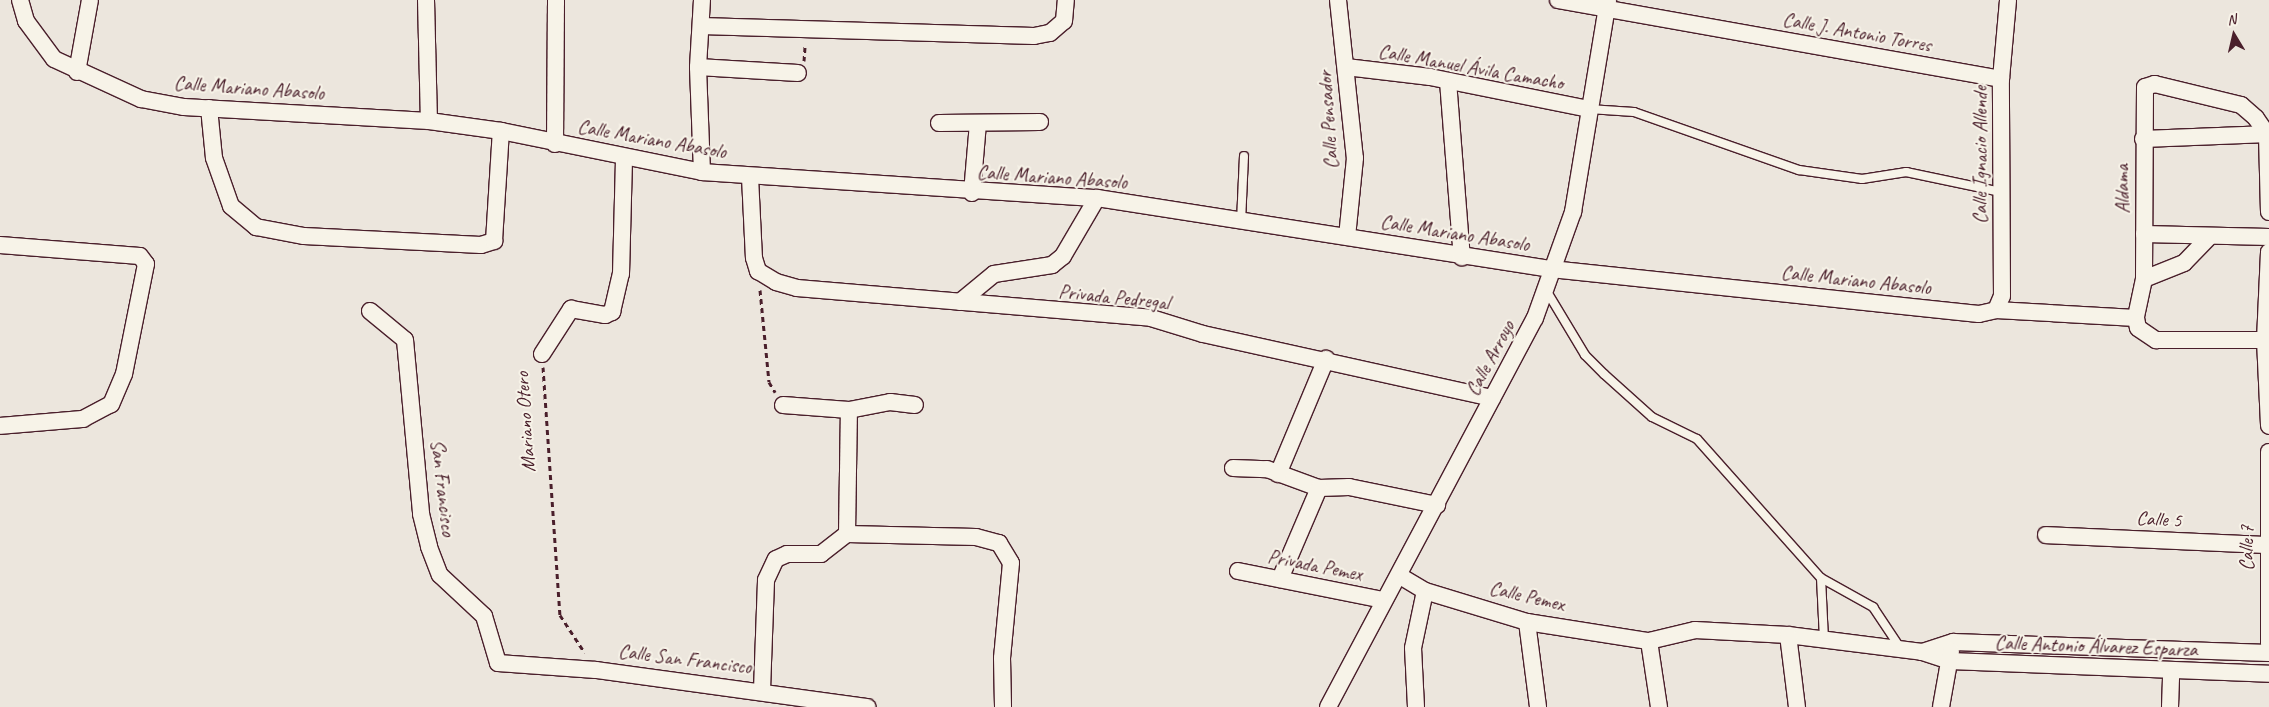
<!DOCTYPE html>
<meta charset="utf-8">
<style>
body{margin:0}
#map{position:relative;width:2269px;height:707px;overflow:hidden;background:#ece6dd;font-family:Caveat,sans-serif}
div>[style]{position:absolute}
.path>*{height:3px;margin-top:-1.5px;transform-origin:0;background:repeating-linear-gradient(90deg,#4a1f2b 0 5px,transparent 0 9px)}
.roads{filter:drop-shadow(1px 0 #4a1f2b) drop-shadow(-1px 0 #4a1f2b) drop-shadow(0 1px #4a1f2b) drop-shadow(0 -1px #4a1f2b)}
.lane>*{height:8px;margin:-4px;padding:0 4px;transform-origin:4px;border-radius:4px;background:#f7f3e8}
.street>*{height:16px;margin:-8px;padding:0 8px;transform-origin:8px;border-radius:8px;background:#f7f3e8}
span{translate:-50% -50%;white-space:nowrap;text-align:center;line-height:1.15;-webkit-text-stroke:4px #f7f3e8;paint-order:stroke}
.street-label{font-size:20px;color:#4a1f2b}
.north{position:absolute;left:2209px;top:10px;width:50px;height:50px;-webkit-text-stroke:4px #f7f3e8;paint-order:stroke;rotate:351deg;font-size:14px;font-weight:700;line-height:20px;text-align:center;color:#4a1f2b}
.north::after{content:'';display:block;margin:auto;width:18px;height:22px;background:#4a1f2b;clip-path:polygon(50% 0,100% 100%,50% 72%,0 100%)}
</style>
<div id="map">
<div class="path">
<i style="left:804px;top:61px;width:16px;rotate:-86deg"></i>
<i style="left:760px;top:290px;width:92px;rotate:84.4deg"></i>
<i style="left:769px;top:382px;width:12px;rotate:59deg"></i>
<i style="left:543px;top:367px;width:249px;rotate:86.1deg"></i>
<i style="left:560px;top:615px;width:45px;rotate:56.7deg"></i>
</div>
<div class="roads">
<div class="lane">
<i style="left:1589px;top:109px;width:45px;rotate:3.8deg"></i>
<i style="left:1634px;top:112px;width:175px;rotate:19.4deg"></i>
<i style="left:1799px;top:170px;width:64px;rotate:8.1deg"></i>
<i style="left:1862px;top:179px;width:45px;rotate:-9deg"></i>
<i style="left:1906px;top:172px;width:97px;rotate:11.9deg"></i>
<i style="left:1241px;top:222px;width:66px;rotate:-87.4deg"></i>
<i style="left:1546px;top:290px;width:76px;rotate:59deg"></i>
<i style="left:1585px;top:355px;width:27px;rotate:45deg"></i>
<i style="left:1604px;top:374px;width:64px;rotate:41.9deg"></i>
<i style="left:1652px;top:417px;width:50px;rotate:26.1deg"></i>
<i style="left:1697px;top:439px;width:186px;rotate:48.3deg"></i>
<i style="left:1821px;top:578px;width:61px;rotate:87.2deg"></i>
<i style="left:1821px;top:578px;width:60px;rotate:29.1deg"></i>
<i style="left:1873px;top:607px;width:50px;rotate:56.3deg"></i>
</div>
<div class="street">
<i style="left:20px;top:0;width:22px;rotate:74deg"></i>
<i style="left:26px;top:21px;width:47px;rotate:53.6deg"></i>
<i style="left:54px;top:59px;width:96px;rotate:24.7deg"></i>
<i style="left:141px;top:99px;width:44px;rotate:10.5deg"></i>
<i style="left:184px;top:107px;width:245px;rotate:3.3deg"></i>
<i style="left:429px;top:121px;width:73px;rotate:7.9deg"></i>
<i style="left:501px;top:131px;width:205px;rotate:11.5deg"></i>
<i style="left:702px;top:172px;width:396px;rotate:3.8deg"></i>
<i style="left:1097px;top:198px;width:460px;rotate:8.9deg"></i>
<i style="left:1551px;top:269px;width:430px;rotate:6deg"></i>
<i style="left:1979px;top:314px;width:17px;rotate:-13deg"></i>
<i style="left:1996px;top:310px;width:140px;rotate:3.3deg"></i>
<i style="left:426px;top:0;width:121px;rotate:88.6deg"></i>
<i style="left:1338px;top:0;width:159px;rotate:83.9deg"></i>
<i style="left:1355px;top:158px;width:79px;rotate:95.8deg"></i>
<i style="left:1558px;top:0;width:450px;rotate:10.1deg"></i>
<i style="left:701px;top:26px;width:333px;rotate:1.7deg"></i>
<i style="left:1034px;top:36px;width:16px;rotate:-11deg"></i>
<i style="left:1050px;top:33px;width:18px;rotate:-41deg"></i>
<i style="left:1064px;top:21px;width:21px;rotate:-85deg"></i>
<i style="left:698px;top:67px;width:100px;rotate:3.4deg"></i>
<i style="left:1346px;top:67px;width:85px;rotate:6.8deg"></i>
<i style="left:1430px;top:77px;width:162px;rotate:11.4deg"></i>
<i style="left:77px;top:72px;width:73px;rotate:-79.8deg"></i>
<i style="left:1448px;top:81px;width:177px;rotate:85.5deg"></i>
<i style="left:209px;top:108px;width:50px;rotate:84.3deg"></i>
<i style="left:214px;top:158px;width:51px;rotate:70.5deg"></i>
<i style="left:231px;top:206px;width:33px;rotate:40deg"></i>
<i style="left:256px;top:227px;width:49px;rotate:10.6deg"></i>
<i style="left:304px;top:236px;width:177px;rotate:2.9deg"></i>
<i style="left:481px;top:245px;width:14px;rotate:-17deg"></i>
<i style="left:494px;top:241px;width:110px;rotate:-86.4deg"></i>
<i style="left:939px;top:123px;width:101px;rotate:-0.6deg"></i>
<i style="left:2143px;top:139px;width:126px;rotate:-2.3deg"></i>
<i style="left:555px;top:144px;width:144px;rotate:-89.6deg"></i>
<i style="left:702px;top:172px;width:105px;rotate:-92.2deg"></i>
<i style="left:698px;top:67px;width:67px;rotate:-86.6deg"></i>
<i style="left:750px;top:177px;width:81px;rotate:87.2deg"></i>
<i style="left:754px;top:258px;width:14px;rotate:73deg"></i>
<i style="left:758px;top:271px;width:21px;rotate:31deg"></i>
<i style="left:776px;top:282px;width:22px;rotate:16deg"></i>
<i style="left:797px;top:288px;width:355px;rotate:4.8deg"></i>
<i style="left:1151px;top:318px;width:54px;rotate:17.1deg"></i>
<i style="left:1203px;top:334px;width:296px;rotate:12.5deg"></i>
<i style="left:972px;top:193px;width:70px;rotate:-85.1deg"></i>
<i style="left:2269px;top:212px;width:78px;rotate:-91.5deg"></i>
<i style="left:2267px;top:134px;width:19px;rotate:-125deg"></i>
<i style="left:2256px;top:118px;width:20px;rotate:-139deg"></i>
<i style="left:2241px;top:105px;width:89px;rotate:-166.3deg"></i>
<i style="left:2155px;top:84px;width:10px;rotate:163deg"></i>
<i style="left:2145px;top:87px;width:192px;rotate:90.3deg"></i>
<i style="left:2144px;top:279px;width:40px;rotate:102deg"></i>
<i style="left:2136px;top:318px;width:10px;rotate:79deg"></i>
<i style="left:2138px;top:328px;width:22px;rotate:34deg"></i>
<i style="left:2156px;top:340px;width:113px"></i>
<i style="left:2144px;top:234px;width:125px;rotate:1.4deg"></i>
<i style="left:0;top:245px;width:140px;rotate:4.5deg"></i>
<i style="left:140px;top:256px;width:10px;rotate:53deg"></i>
<i style="left:146px;top:264px;width:112px;rotate:101.3deg"></i>
<i style="left:124px;top:374px;width:33px;rotate:113deg"></i>
<i style="left:111px;top:404px;width:32px;rotate:152deg"></i>
<i style="left:83px;top:419px;width:83px;rotate:175.2deg"></i>
<i style="left:2269px;top:252px;width:88px;rotate:92.6deg"></i>
<i style="left:2265px;top:340px;width:86px;rotate:87.3deg"></i>
<i style="left:2144px;top:279px;width:43px;rotate:-21.8deg"></i>
<i style="left:2184px;top:263px;width:37px;rotate:-46deg"></i>
<i style="left:960px;top:302px;width:44px;rotate:-39.5deg"></i>
<i style="left:994px;top:274px;width:59px;rotate:-8.8deg"></i>
<i style="left:1052px;top:265px;width:14px;rotate:-39deg"></i>
<i style="left:1063px;top:256px;width:67px;rotate:-59.6deg"></i>
<i style="left:1996px;top:310px;width:15px;rotate:-67deg"></i>
<i style="left:2002px;top:296px;width:217px;rotate:-90.3deg"></i>
<i style="left:2001px;top:79px;width:79px;rotate:-84.9deg"></i>
<i style="left:370px;top:311px;width:45px;rotate:39.6deg"></i>
<i style="left:405px;top:340px;width:175px;rotate:84.7deg"></i>
<i style="left:421px;top:514px;width:34px;rotate:76deg"></i>
<i style="left:429px;top:547px;width:30px;rotate:69deg"></i>
<i style="left:440px;top:575px;width:60px;rotate:43deg"></i>
<i style="left:484px;top:616px;width:49px;rotate:73.4deg"></i>
<i style="left:498px;top:663px;width:98px;rotate:4.1deg"></i>
<i style="left:596px;top:670px;width:274px;rotate:7.8deg"></i>
<i style="left:542px;top:354px;width:54px;rotate:-57.2deg"></i>
<i style="left:571px;top:309px;width:35px;rotate:10deg"></i>
<i style="left:605px;top:315px;width:8px;rotate:-23deg"></i>
<i style="left:612px;top:312px;width:39px;rotate:-77deg"></i>
<i style="left:621px;top:274px;width:116px;rotate:-88.5deg"></i>
<i style="left:783px;top:405px;width:66px;rotate:4.3deg"></i>
<i style="left:849px;top:410px;width:42px;rotate:-11deg"></i>
<i style="left:890px;top:402px;width:25px;rotate:7deg"></i>
<i style="left:2269px;top:452px;width:192px;rotate:90deg"></i>
<i style="left:1233px;top:468px;width:34px;rotate:2deg"></i>
<i style="left:1267px;top:469px;width:55px;rotate:20.1deg"></i>
<i style="left:1319px;top:488px;width:30px;rotate:-2deg"></i>
<i style="left:1349px;top:487px;width:90px;rotate:11.6deg"></i>
<i style="left:1278px;top:474px;width:125px;rotate:-67.3deg"></i>
<i style="left:847px;top:534px;width:124px;rotate:-89.1deg"></i>
<i style="left:2046px;top:535px;width:223px;rotate:2.6deg"></i>
<i style="left:1238px;top:571px;width:148px;rotate:11.3deg"></i>
<i style="left:1400px;top:576px;width:29px;rotate:31deg"></i>
<i style="left:1425px;top:591px;width:107px;rotate:16.9deg"></i>
<i style="left:1527px;top:622px;width:123px;rotate:8.9deg"></i>
<i style="left:1649px;top:641px;width:47px;rotate:-13.4deg"></i>
<i style="left:1695px;top:630px;width:93px;rotate:3.1deg"></i>
<i style="left:1788px;top:635px;width:135px;rotate:7.2deg"></i>
<i style="left:1922px;top:652px;width:29px;rotate:18deg"></i>
<i style="left:1950px;top:661px;width:319px;rotate:2.3deg"></i>
<i style="left:1280px;top:579px;width:99px;rotate:-66.8deg"></i>
<i style="left:1527px;top:622px;width:86px;rotate:82.6deg"></i>
<i style="left:1788px;top:635px;width:73px;rotate:82.9deg"></i>
<i style="left:1649px;top:641px;width:67px;rotate:81.4deg"></i>
<i style="left:1922px;top:652px;width:33px;rotate:-18deg"></i>
<i style="left:1953px;top:642px;width:316px;rotate:2deg"></i>
<i style="left:762px;top:690px;width:110px;rotate:-87.9deg"></i>
<i style="left:766px;top:580px;width:23px;rotate:-65deg"></i>
<i style="left:776px;top:559px;width:12px;rotate:-24deg"></i>
<i style="left:787px;top:554px;width:34px"></i>
<i style="left:821px;top:554px;width:33px;rotate:-38deg"></i>
<i style="left:847px;top:534px;width:129px;rotate:1.3deg"></i>
<i style="left:976px;top:537px;width:24px;rotate:15deg"></i>
<i style="left:999px;top:543px;width:23px;rotate:59deg"></i>
<i style="left:1011px;top:563px;width:95px;rotate:95.4deg"></i>
<i style="left:1002px;top:658px;width:49px;rotate:88.8deg"></i>
<i style="left:1328px;top:707px;width:441px;rotate:-62deg"></i>
<i style="left:1535px;top:318px;width:113px;rotate:-70.3deg"></i>
<i style="left:1573px;top:212px;width:215px;rotate:-80.6deg"></i>
<i style="left:1416px;top:707px;width:59px;rotate:-92.9deg"></i>
<i style="left:1413px;top:648px;width:58px;rotate:-78.1deg"></i>
<i style="left:1941px;top:707px;width:57px;rotate:-79.9deg"></i>
<i style="left:2170px;top:707px;width:36px;rotate:-88deg"></i>
</div>
</div>
<div class="street-label">
<span style="left:1857px;top:32px;rotate:10deg">Calle J. Antonio Torres</span>
<span style="left:1471px;top:67px;rotate:10deg">Calle Manuel Ávila Camacho</span>
<span style="left:249px;top:88px;rotate:4deg">Calle Mariano Abasolo</span>
<span style="left:1328px;top:120px;rotate:-94deg">Calle Pensador</span>
<span style="left:652px;top:139px;rotate:10deg">Calle Mariano Abasolo</span>
<span style="left:1980px;top:155px;rotate:-90deg">Calle Ignacio Allende</span>
<span style="left:1052px;top:177px;rotate:4deg">Calle Mariano Abasolo</span>
<span style="left:2122px;top:189px;rotate:-91deg">Aldama</span>
<span style="left:1455px;top:233px;rotate:9deg">Calle Mariano Abasolo</span>
<span style="left:1856px;top:280px;rotate:6deg">Calle Mariano Abasolo</span>
<span style="left:1114px;top:297px;rotate:6deg">Privada Pedregal</span>
<span style="left:1490px;top:358px;rotate:-62deg">Calle Arroyo</span>
<span style="left:525px;top:422px;rotate:-94deg">Mariano Otero</span>
<span style="left:443px;top:488px;rotate:83deg">San Francisco</span>
<span style="left:2159px;top:519px;rotate:3deg">Calle 5</span>
<span style="left:2246px;top:548px;rotate:-90deg">Calle 7</span>
<span style="left:1315px;top:565px;rotate:11deg">Privada Pemex</span>
<span style="left:1527px;top:596px;rotate:13deg">Calle Pemex</span>
<span style="left:2096px;top:646px;rotate:2deg">Calle Antonio Álvarez Esparza</span>
<span style="left:685px;top:659px;rotate:7deg">Calle San Francisco</span>
</div>
<div class="north">N</div>
</div>
